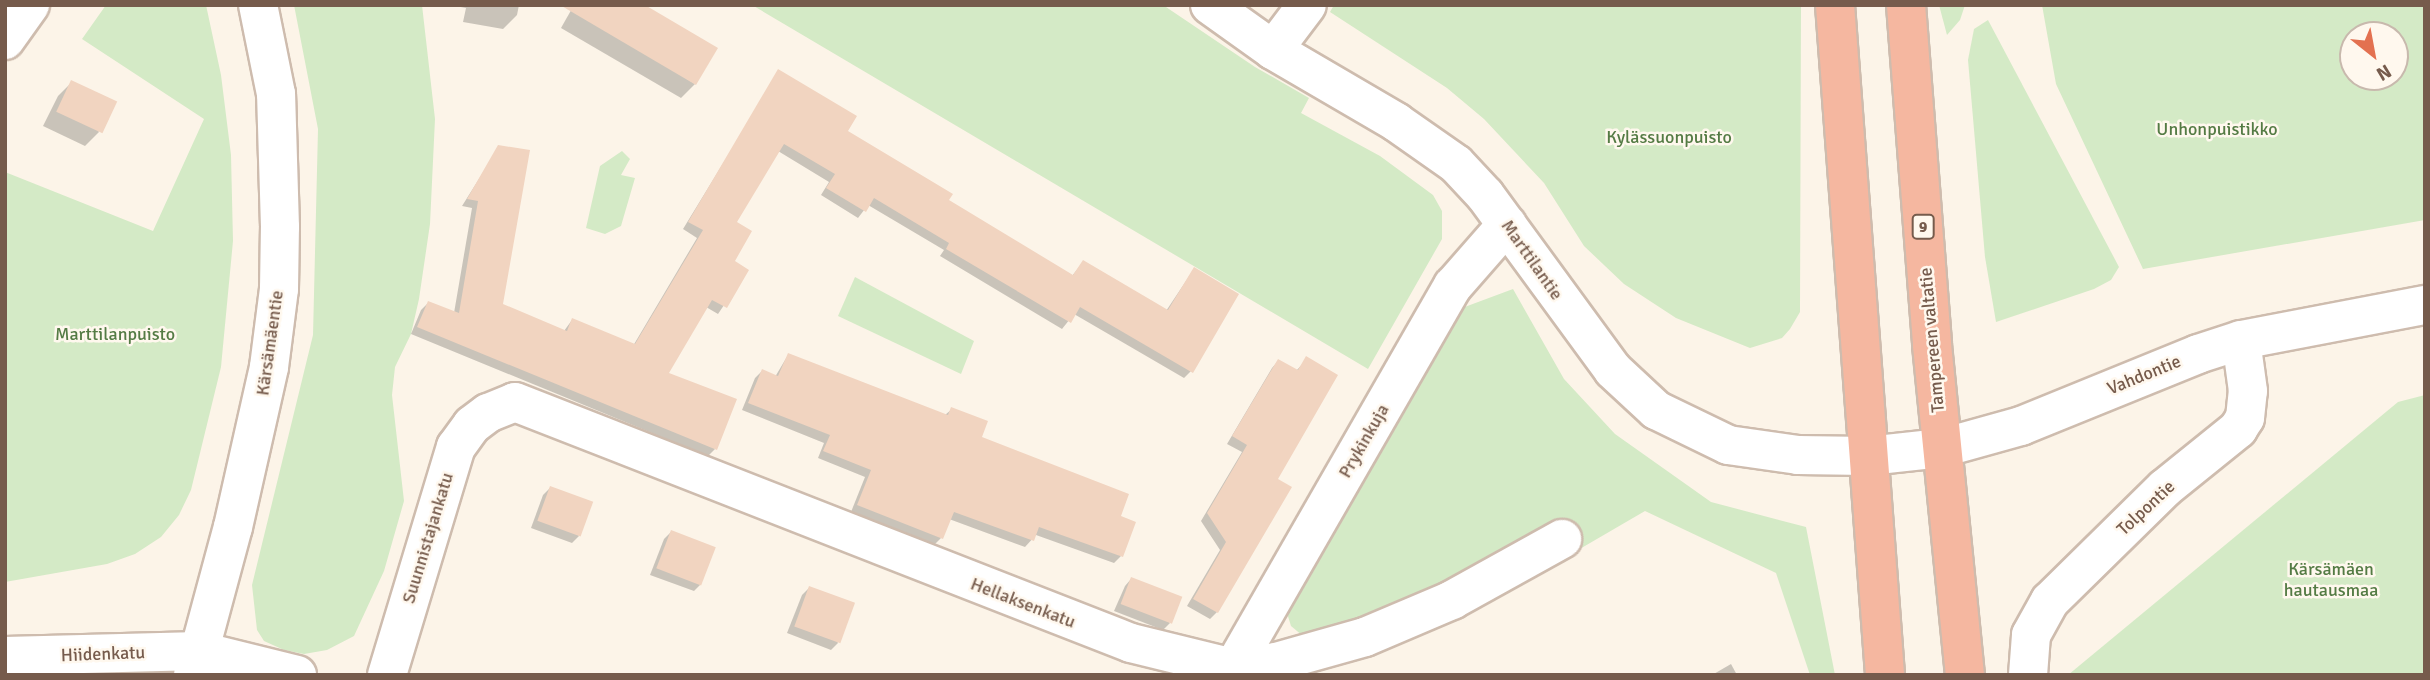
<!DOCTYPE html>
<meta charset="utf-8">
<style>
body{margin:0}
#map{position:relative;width:2430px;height:680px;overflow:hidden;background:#fcf4e8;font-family:Signika,sans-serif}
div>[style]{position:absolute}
.green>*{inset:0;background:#d4eac6}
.shadow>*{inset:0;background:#0003}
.building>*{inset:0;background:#f1d4c0;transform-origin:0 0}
.roads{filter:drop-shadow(2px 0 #cebcae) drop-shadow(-2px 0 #cebcae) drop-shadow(0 2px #cebcae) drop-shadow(0 -2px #cebcae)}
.minor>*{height:38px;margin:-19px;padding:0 19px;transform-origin:19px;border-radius:19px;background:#fff}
.highway>*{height:38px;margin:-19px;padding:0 19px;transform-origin:19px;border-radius:19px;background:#f5b7a0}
span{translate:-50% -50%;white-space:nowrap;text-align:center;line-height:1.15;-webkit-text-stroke:5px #fff8ee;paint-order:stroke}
.shield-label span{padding:2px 5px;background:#fff8ee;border:2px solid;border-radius:5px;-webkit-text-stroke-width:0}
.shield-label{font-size:16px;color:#765b4c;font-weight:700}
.park-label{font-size:18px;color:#547b44}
.street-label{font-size:18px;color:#765b4c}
.frame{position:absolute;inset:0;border:7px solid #765b4c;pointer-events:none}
.north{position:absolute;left:2339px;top:21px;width:70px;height:70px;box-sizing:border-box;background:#fff8ee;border:2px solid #c8b9ad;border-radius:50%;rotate:149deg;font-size:19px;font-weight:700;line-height:28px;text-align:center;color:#765b4c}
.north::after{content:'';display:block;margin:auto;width:24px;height:32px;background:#e37150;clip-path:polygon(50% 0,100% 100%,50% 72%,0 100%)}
</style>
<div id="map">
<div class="green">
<i style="clip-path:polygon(106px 5px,206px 5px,221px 75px,231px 155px,233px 241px,221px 367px,191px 490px,179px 515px,161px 537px,135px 554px,107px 564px,5px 582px,5px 172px,153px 231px,204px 119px,82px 39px)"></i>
<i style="clip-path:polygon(294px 5px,422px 5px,435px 119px,430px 224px,419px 299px,411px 334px,395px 367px,392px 395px,404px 501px,384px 571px,354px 636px,327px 650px,304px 654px,284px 650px,264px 641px,257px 630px,252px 585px,313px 335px,318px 129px)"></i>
<i style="clip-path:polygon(752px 5px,1163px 5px,1255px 67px,1309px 98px,1301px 113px,1380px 156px,1433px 195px,1442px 211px,1442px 239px,1368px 369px)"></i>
<i style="clip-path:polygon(1334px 5px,1801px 5px,1800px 312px,1790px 329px,1782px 338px,1750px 348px,1676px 318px,1624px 284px,1584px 246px,1544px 183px,1484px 119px,1447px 88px,1330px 12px)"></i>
<i style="clip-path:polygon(1939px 5px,1965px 5px,1960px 20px,1947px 35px)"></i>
<i style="clip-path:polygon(evenodd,2042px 5px,2425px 5px,2425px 220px,2143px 269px,2056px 84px,2042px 5px,2353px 35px,2395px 35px,2395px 77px,2353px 77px,2353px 35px)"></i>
<i style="clip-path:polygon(1988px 20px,2119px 267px,2111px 280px,2094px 289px,1996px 322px,1985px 257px,1968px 60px,1974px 29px)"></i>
<i style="clip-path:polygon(622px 151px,630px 159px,621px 175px,635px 178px,621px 226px,605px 234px,586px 228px,600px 166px)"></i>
<i style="clip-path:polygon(855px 277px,974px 341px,961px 374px,838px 316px)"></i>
<i style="clip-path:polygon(1513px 289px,1564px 379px,1615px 434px,1711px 502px,1806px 527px,1835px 675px,1810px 675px,1776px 573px,1645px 511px,1578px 550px,1562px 522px,1413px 606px,1303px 636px,1291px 626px,1286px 610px,1462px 308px)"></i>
<i style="clip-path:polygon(2425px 395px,2425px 675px,2068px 675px,2398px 402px)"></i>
</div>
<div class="shadow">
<i style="clip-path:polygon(450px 5px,519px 5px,517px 15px,503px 29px,463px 22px,466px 8px)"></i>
<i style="clip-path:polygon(574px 5px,695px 84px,681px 98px,561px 28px)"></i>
<i style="clip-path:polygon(779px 72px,845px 131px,946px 201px,1072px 276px,1083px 262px,1166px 311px,1194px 269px,1191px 371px,1184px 378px,1074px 314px,1062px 329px,940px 256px,944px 250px,868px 205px,858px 218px,821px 195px,829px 182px,778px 151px,735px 223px,732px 262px,747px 271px,718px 314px,706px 307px,666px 373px,715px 449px,708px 456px,411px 334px,421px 310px,428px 303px,454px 313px,472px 208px,462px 206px,499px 147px,501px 305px,564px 331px,572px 320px,633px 346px,697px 238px,683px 229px)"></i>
<i style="clip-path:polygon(72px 82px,99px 132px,85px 146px,43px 126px,58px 96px)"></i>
<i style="clip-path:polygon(788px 355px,945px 415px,952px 409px,980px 438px,1119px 517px,1121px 556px,1114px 563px,1036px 535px,1025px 547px,949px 519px,941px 538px,934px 545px,851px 512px,865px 477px,818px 458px,824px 443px,742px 410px,755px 378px,762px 371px,775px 377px)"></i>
<i style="clip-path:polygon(1307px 359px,1275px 479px,1217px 612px,1210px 619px,1187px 606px,1220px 550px,1201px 521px,1242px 452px,1227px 444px,1272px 368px,1278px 361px,1296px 371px)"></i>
<i style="clip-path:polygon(550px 488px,579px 536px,572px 543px,531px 528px,543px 495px)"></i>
<i style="clip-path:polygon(671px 532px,701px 584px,694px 591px,650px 575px,664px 539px)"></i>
<i style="clip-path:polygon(1131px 579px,1170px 623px,1163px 630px,1114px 611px,1125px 586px)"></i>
<i style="clip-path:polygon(809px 588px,838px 643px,831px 650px,787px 633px,802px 595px)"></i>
<i style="clip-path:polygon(1731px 664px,1737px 675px,1712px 675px)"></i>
</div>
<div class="building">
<i style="clip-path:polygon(560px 5px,645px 5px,718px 48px,696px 85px)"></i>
<i style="clip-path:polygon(778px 69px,857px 116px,848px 131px,953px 194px,949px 200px,1073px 275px,1083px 260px,1168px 310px,1194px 267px,1239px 294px,1193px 373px,1080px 307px,1071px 323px,946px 249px,949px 243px,874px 198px,866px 212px,826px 188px,835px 174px,784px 144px,737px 222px,752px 231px,735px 261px,749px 270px,727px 308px,712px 300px,669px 373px,737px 399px,717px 450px,417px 327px,428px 301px,459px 313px,478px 201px,467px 199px,498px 145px,530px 150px,503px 304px,567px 331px,572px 318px,635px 344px,703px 230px,688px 222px)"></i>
<i style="left:71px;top:80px;width:51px;height:35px;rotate:25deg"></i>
<i style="clip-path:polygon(788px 353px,948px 415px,951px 407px,988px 421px,982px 437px,1129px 494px,1121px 516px,1136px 522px,1123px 557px,1039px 527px,1034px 541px,954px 512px,943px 539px,857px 505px,871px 470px,823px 451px,830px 435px,748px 403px,762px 369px,778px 376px)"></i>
<i style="clip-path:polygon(1306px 356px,1338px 375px,1278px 479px,1292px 487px,1218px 613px,1193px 599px,1226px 542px,1207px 513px,1247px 445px,1232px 436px,1278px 359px,1298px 370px)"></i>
<i style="left:550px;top:486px;width:46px;height:37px;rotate:20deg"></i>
<i style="left:671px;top:530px;width:48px;height:41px;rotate:21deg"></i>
<i style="left:1131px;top:577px;width:55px;height:29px;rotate:21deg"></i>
<i style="left:809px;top:586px;width:49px;height:43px;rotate:20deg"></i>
</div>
<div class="roads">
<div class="minor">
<i style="left:1210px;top:5px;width:77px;rotate:35.5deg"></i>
<i style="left:1273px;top:50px;width:143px;rotate:30.3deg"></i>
<i style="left:1396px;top:122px;width:73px;rotate:35deg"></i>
<i style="left:1456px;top:164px;width:42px;rotate:46.9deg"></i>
<i style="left:1485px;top:195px;width:217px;rotate:53.8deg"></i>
<i style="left:1613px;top:370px;width:59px;rotate:42.9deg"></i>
<i style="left:1656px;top:410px;width:80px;rotate:25.9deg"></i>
<i style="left:1728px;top:445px;width:71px;rotate:8.1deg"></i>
<i style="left:1798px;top:455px;width:70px;rotate:0.8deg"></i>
<i style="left:1868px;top:456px;width:74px;rotate:-6.2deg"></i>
<i style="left:1942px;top:448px;width:82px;rotate:-15.6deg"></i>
<i style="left:2021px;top:426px;width:191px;rotate:-22.1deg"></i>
<i style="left:2198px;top:354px;width:45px;rotate:-18deg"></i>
<i style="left:2241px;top:340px;width:187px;rotate:-10.8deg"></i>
<i style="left:5px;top:40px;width:43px;rotate:-54.5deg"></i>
<i style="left:1273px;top:50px;width:56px;rotate:-52.9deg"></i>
<i style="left:5px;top:656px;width:195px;rotate:-1.5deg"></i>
<i style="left:200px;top:651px;width:100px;rotate:13.9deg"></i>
<i style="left:1233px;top:668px;width:441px;rotate:-60.1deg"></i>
<i style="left:1453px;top:286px;width:82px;rotate:-48.9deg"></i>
<i style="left:193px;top:675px;width:153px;rotate:-74.9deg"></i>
<i style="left:233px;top:527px;width:164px;rotate:-77.3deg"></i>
<i style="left:269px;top:367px;width:79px;rotate:-82.7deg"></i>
<i style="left:279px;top:289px;width:62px;rotate:-89.1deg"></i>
<i style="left:280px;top:227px;width:133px;rotate:-91.7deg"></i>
<i style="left:276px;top:94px;width:91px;rotate:-101.4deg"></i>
<i style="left:387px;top:675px;width:238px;rotate:-73.2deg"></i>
<i style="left:456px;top:447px;width:27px;rotate:-54deg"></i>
<i style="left:472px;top:425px;width:20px;rotate:-37deg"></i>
<i style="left:488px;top:413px;width:29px;rotate:-22deg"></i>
<i style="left:515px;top:402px;width:661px;rotate:21.37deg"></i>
<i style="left:1131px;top:643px;width:105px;rotate:13.8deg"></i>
<i style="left:1233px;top:668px;width:43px;rotate:-7.9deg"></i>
<i style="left:1276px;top:662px;width:92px;rotate:-15.7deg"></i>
<i style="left:1365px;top:637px;width:95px;rotate:-23deg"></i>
<i style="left:1452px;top:600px;width:126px;rotate:-29deg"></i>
<i style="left:2028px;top:675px;width:40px;rotate:-85.7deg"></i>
<i style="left:2031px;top:635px;width:39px;rotate:-61deg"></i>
<i style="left:2050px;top:601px;width:161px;rotate:-44.5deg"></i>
<i style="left:2165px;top:488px;width:94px;rotate:-38.9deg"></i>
<i style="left:2238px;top:429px;width:13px;rotate:-58deg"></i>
<i style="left:2245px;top:418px;width:27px;rotate:-84deg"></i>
<i style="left:2248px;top:391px;width:51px;rotate:-97.8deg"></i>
</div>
<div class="highway">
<i style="left:1835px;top:5px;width:672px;rotate:85.73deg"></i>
<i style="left:1906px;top:5px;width:341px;rotate:85.6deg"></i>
<i style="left:1932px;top:345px;width:332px;rotate:84.3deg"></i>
</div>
</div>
<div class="shield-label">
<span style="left:1923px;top:227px">9</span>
</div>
<div class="park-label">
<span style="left:2217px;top:129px">Unhonpuistikko</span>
<span style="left:1669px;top:137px">Kylässuonpuisto</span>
<span style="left:115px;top:334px">Marttilanpuisto</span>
<span style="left:2331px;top:580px">Kärsämäen<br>hautausmaa</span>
</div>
<div class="street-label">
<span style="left:1532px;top:260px;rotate:55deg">Marttilantie</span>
<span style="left:1932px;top:340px;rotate:-95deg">Tampereen valtatie</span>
<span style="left:270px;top:343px;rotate:-82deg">Kärsämäentie</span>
<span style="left:2144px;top:375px;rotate:-22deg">Vahdontie</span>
<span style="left:1364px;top:441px;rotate:-60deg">Prykinkuja</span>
<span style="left:2146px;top:508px;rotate:-43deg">Tolpontie</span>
<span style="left:428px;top:538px;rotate:-73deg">Suunnistajankatu</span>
<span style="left:1023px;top:603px;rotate:21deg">Hellaksenkatu</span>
<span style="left:103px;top:654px;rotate:-2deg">Hiidenkatu</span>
</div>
<div class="frame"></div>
<div class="north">N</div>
</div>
